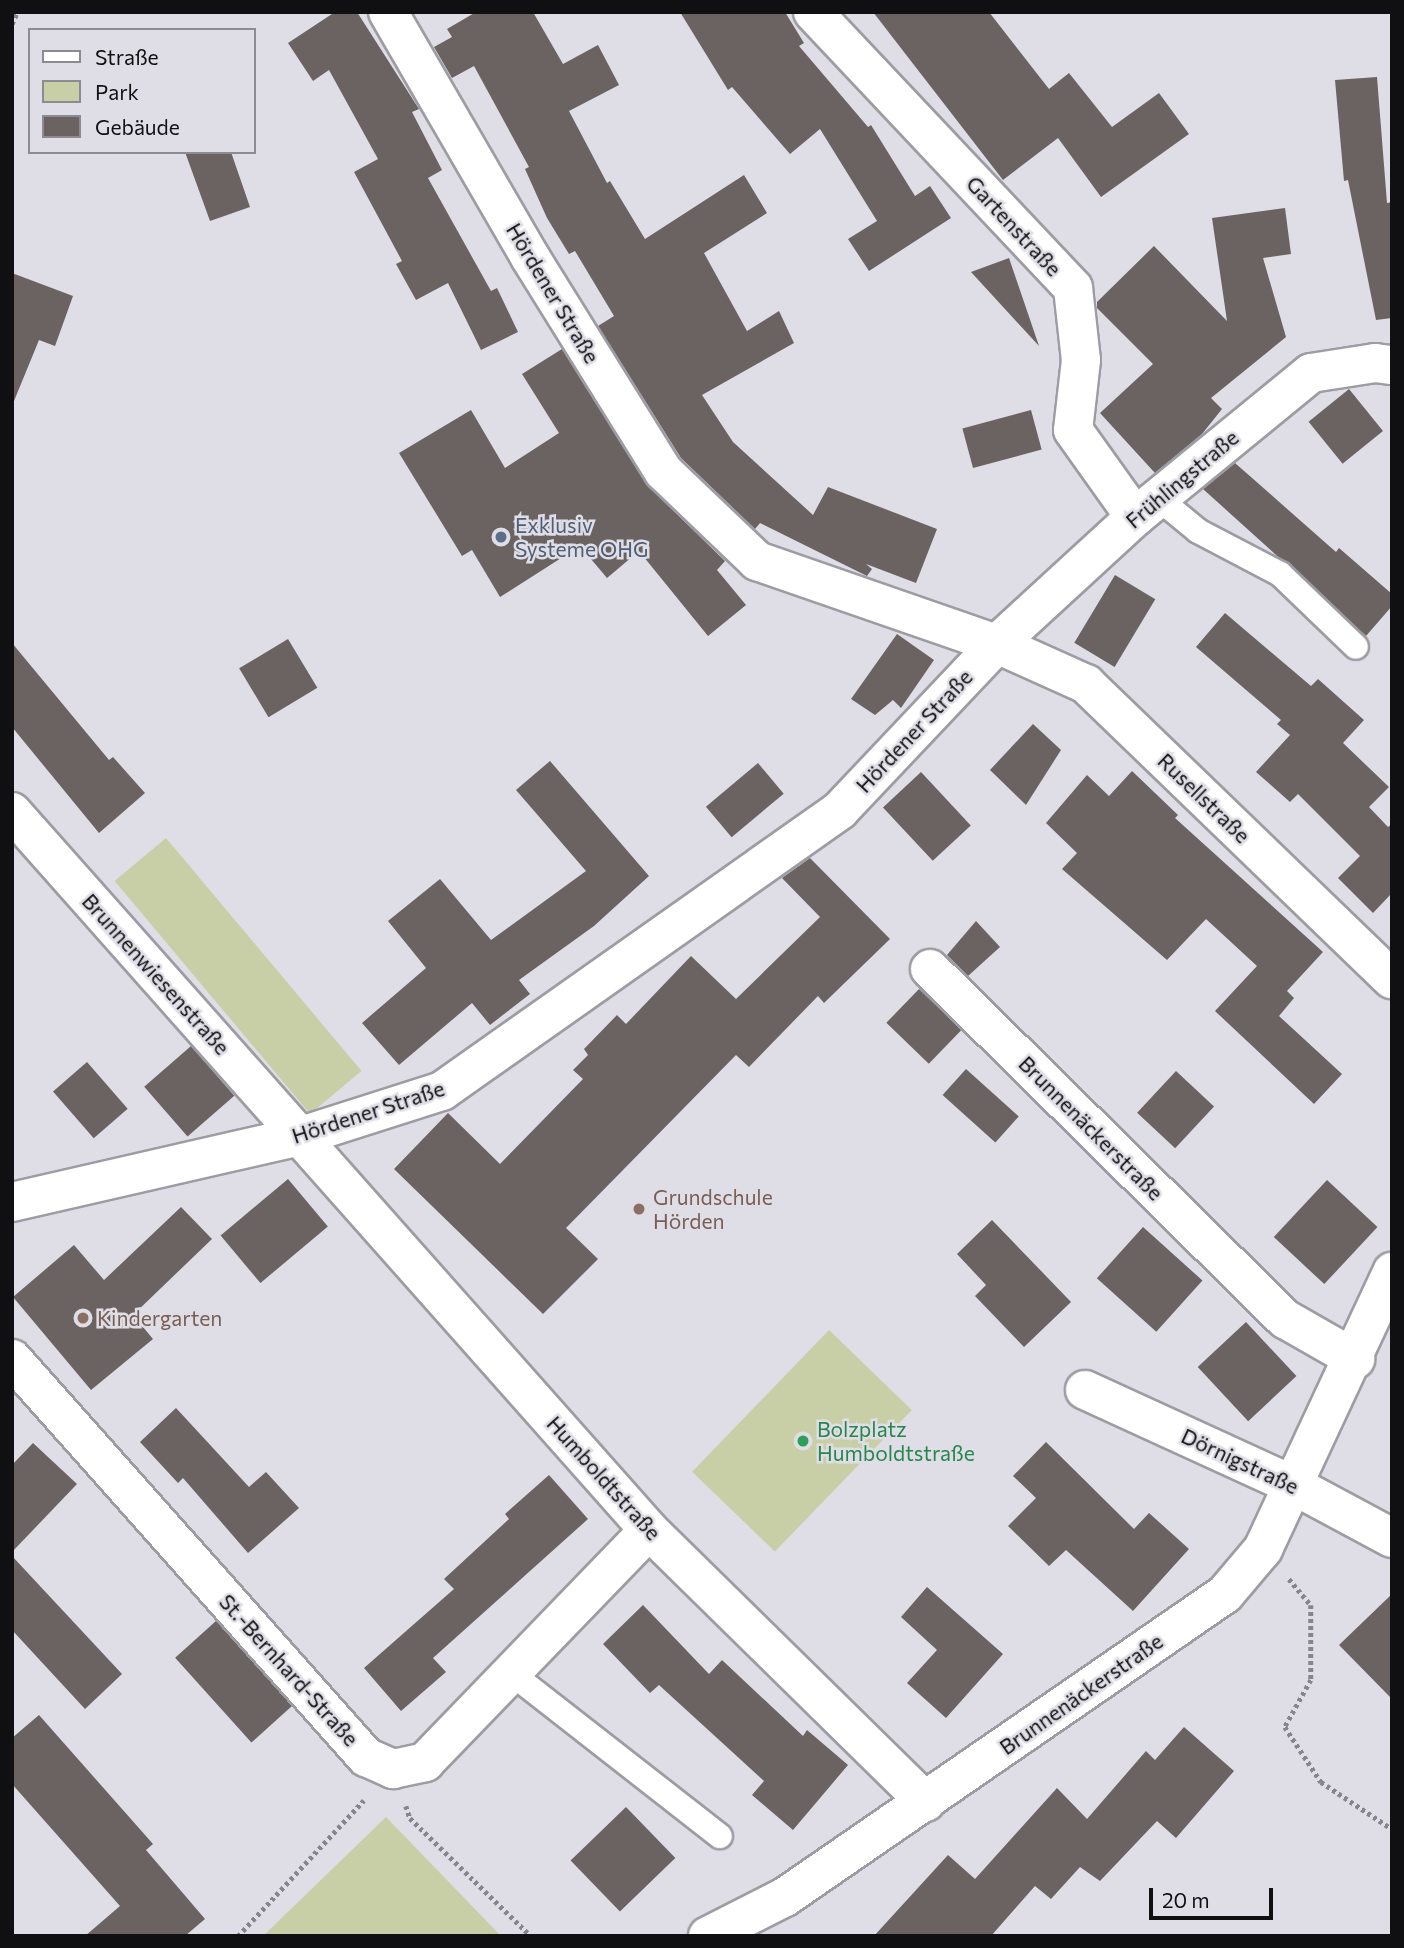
<!DOCTYPE html>
<meta charset="utf-8">
<style>
body{margin:0}
#map{position:relative;width:1404px;height:1948px;overflow:hidden;background:#dfdde5;font-family:Commissioner,sans-serif}
div>[style]{position:absolute}
.green>*{inset:0;background:#c8cfa7;transform-origin:0 0}
.building>*{inset:0;background:#6b6362;transform-origin:0 0}
.path>*{height:4.5px;margin-top:-2.25px;transform-origin:0;background:repeating-linear-gradient(90deg,#86858b 0 3.5px,transparent 0 7px)}
.roads{filter:drop-shadow(2px 0 #9e9ca3) drop-shadow(-2px 0 #9e9ca3) drop-shadow(0 2px #9e9ca3) drop-shadow(0 -2px #9e9ca3)}
.service>*{height:24px;margin:-12px;padding:0 12px;transform-origin:12px;border-radius:12px;background:#fff}
.minor>*{height:38px;margin:-19px;padding:0 19px;transform-origin:19px;border-radius:19px;background:#fff}
.dots>*{width:19px;height:19px;translate:-50% -50%;box-sizing:border-box;border:4px solid #dfdde5;border-radius:50%}
span{translate:-50% -50%;white-space:nowrap;text-align:center;line-height:1.15;-webkit-text-stroke:5px #dfdde5;paint-order:stroke}
.street-label{font-size:21px;color:#101012}
.service-label{font-size:21px;color:#4e5e75}
.left{translate:0 -50%;text-align:left}
.education-label{font-size:21px;color:#785e54}
.leisure-label{font-size:21px;color:#27864d}
.frame{position:absolute;inset:0;border:14px solid #101012;pointer-events:none}
.legend{position:absolute;left:28px;top:28px;width:228px;height:126px;box-sizing:border-box;background:#dfdde5;border:2px solid #8c8b91;margin:0;padding:9px 12px;list-style:none;font-size:21px;color:#101012}
.legend li{display:flex;align-items:center;gap:14px;height:35px}
.legend b{width:35px;border:2px solid #8c8b91}
.scale{position:absolute;left:1149px;top:1888px;width:124px;height:32px;box-sizing:border-box;border:4px solid #101012;border-top:0;padding-left:9px;font-size:21px;line-height:24px;white-space:nowrap;color:#101012;-webkit-text-stroke:5px #dfdde5;paint-order:stroke}
</style>
<div id="map">
<div class="green">
<i style="left:166px;top:838px;width:304px;height:67px;rotate:50deg"></i>
<i style="left:829px;top:1330px;width:115px;height:197px;rotate:44deg"></i>
<i style="clip-path:polygon(386px 1817px,501px 1936px,263px 1936px)"></i>
</div>
<div class="building">
<i style="clip-path:polygon(335px 12px,357px 12px,419px 109px,412px 112px,442px 170px,428px 178px,491px 291px,497px 288px,518px 332px,481px 350px,448px 283px,416px 300px,396px 264px,402px 261px,354px 172px,378px 159px,329px 70px,313px 81px,288px 43px)"></i>
<i style="clip-path:polygon(476px 12px,533px 12px,563px 64px,598px 45px,619px 85px,569px 111px,607px 183px,610px 181px,645px 239px,744px 175px,767px 213px,704px 253px,747px 331px,779px 311px,794px 343px,702px 395px,733px 442px,813px 515px,828px 487px,937px 529px,916px 583px,866px 564px,872px 569px,867px 576px,760px 523px,755px 529px,681px 458px,598px 326px,614px 316px,575px 251px,569px 254px,547px 218px,525px 169px,529px 167px,474px 66px,452px 78px,434px 47px,452px 37px,447px 29px)"></i>
<i style="clip-path:polygon(680px 12px,785px 12px,804px 43px,799px 46px,868px 127px,871px 125px,915px 196px,930px 186px,951px 218px,869px 271px,848px 239px,877px 221px,820px 129px,790px 154px,732px 87px,728px 90px)"></i>
<i style="clip-path:polygon(873px 12px,989px 12px,1049px 89px,1069px 73px,1112px 127px,1159px 93px,1189px 134px,1101px 197px,1058px 138px,1003px 180px)"></i>
<i style="clip-path:polygon(1377px 77px,1387px 203px,1392px 202px,1392px 318px,1376px 320px,1348px 180px,1344px 181px,1335px 80px)"></i>
<i style="clip-path:polygon(185px 152px,231px 152px,250px 207px,210px 221px)"></i>
<i style="clip-path:polygon(1285px 208px,1291px 254px,1263px 258px,1286px 337px,1211px 398px,1222px 409px,1202px 434px,1155px 473px,1100px 413px,1153px 364px,1097px 308px,1097px 302px,1154px 246px,1227px 321px,1212px 218px)"></i>
<i style="clip-path:polygon(1009px 258px,1039px 346px,971px 272px)"></i>
<i style="clip-path:polygon(12px 273px,73px 296px,55px 346px,39px 340px,14px 401px)"></i>
<i style="clip-path:polygon(562px 349px,646px 484px,725px 561px,717px 570px,746px 605px,708px 636px,639px 551px,607px 578px,580px 546px,500px 597px,472px 550px,462px 556px,399px 453px,471px 410px,505px 468px,559px 433px,522px 374px)"></i>
<i style="left:1349px;top:389px;width:54px;height:52px;rotate:51deg"></i>
<i style="left:1031px;top:410px;width:41px;height:71px;rotate:75deg"></i>
<i style="clip-path:polygon(1235px 463px,1336px 552px,1339px 548px,1392px 594px,1392px 606px,1366px 636px,1203px 489px)"></i>
<i style="left:1115px;top:575px;width:47px;height:79px;rotate:31deg"></i>
<i style="clip-path:polygon(1225px 613px,1311px 686px,1318px 679px,1364px 720px,1343px 743px,1389px 787px,1369px 807px,1388px 827px,1392px 824px,1392px 893px,1373px 913px,1338px 878px,1360px 856px,1298px 794px,1290px 802px,1256px 772px,1290px 735px,1277px 724px,1281px 720px,1196px 647px)"></i>
<i style="clip-path:polygon(897px 634px,934px 660px,901px 708px,893px 700px,875px 715px,851px 699px)"></i>
<i style="left:288px;top:639px;width:57px;height:57px;rotate:59deg"></i>
<i style="clip-path:polygon(12px 643px,109px 760px,113px 757px,145px 793px,99px 833px,12px 727px)"></i>
<i style="clip-path:polygon(1033px 724px,1061px 750px,1026px 805px,990px 770px)"></i>
<i style="clip-path:polygon(550px 761px,649px 876px,594px 926px,519px 980px,530px 994px,490px 1025px,472px 1003px,399px 1065px,362px 1023px,426px 968px,388px 921px,440px 879px,491px 940px,586px 871px,516px 790px)"></i>
<i style="left:758px;top:763px;width:40px;height:68px;rotate:50deg"></i>
<i style="clip-path:polygon(1132px 771px,1178px 815px,1175px 818px,1323px 952px,1287px 991px,1294px 998px,1279px 1016px,1342px 1074px,1314px 1104px,1215px 1011px,1257px 966px,1206px 919px,1167px 960px,1062px 869px,1077px 853px,1046px 823px,1087px 775px,1109px 796px)"></i>
<i style="left:921px;top:772px;width:73px;height:52px;rotate:47deg"></i>
<i style="clip-path:polygon(810px 858px,890px 939px,824px 1003px,818px 996px,749px 1067px,736px 1055px,566px 1228px,598px 1259px,543px 1314px,394px 1169px,448px 1113px,500px 1164px,583px 1079px,573px 1070px,588px 1055px,584px 1049px,617px 1015px,626px 1024px,691px 956px,736px 999px,820px 917px,782px 878px)"></i>
<i style="clip-path:polygon(976px 921px,1000px 947px,968px 976px,947px 955px)"></i>
<i style="left:919px;top:989px;width:59px;height:47px;rotate:44deg"></i>
<i style="left:191px;top:1046px;width:66px;height:62px;rotate:49deg"></i>
<i style="left:87px;top:1062px;width:62px;height:45px;rotate:49deg"></i>
<i style="left:966px;top:1069px;width:71px;height:35px;rotate:42deg"></i>
<i style="left:1176px;top:1071px;width:52px;height:57px;rotate:43deg"></i>
<i style="left:288px;top:1179px;width:62px;height:88px;rotate:50deg"></i>
<i style="left:1327px;top:1180px;width:69px;height:78px;rotate:43deg"></i>
<i style="clip-path:polygon(181px 1207px,212px 1239px,133px 1315px,153px 1339px,91px 1390px,13px 1297px,74px 1245px,104px 1280px)"></i>
<i style="clip-path:polygon(992px 1220px,1071px 1302px,1024px 1347px,975px 1296px,986px 1285px,957px 1254px)"></i>
<i style="left:1143px;top:1227px;width:80px;height:69px;rotate:42deg"></i>
<i style="left:1246px;top:1322px;width:74px;height:66px;rotate:47deg"></i>
<i style="clip-path:polygon(176px 1408px,249px 1487px,266px 1472px,299px 1508px,248px 1553px,183px 1478px,178px 1483px,140px 1442px)"></i>
<i style="clip-path:polygon(1046px 1442px,1134px 1529px,1149px 1513px,1189px 1549px,1133px 1611px,1066px 1550px,1049px 1566px,1008px 1526px,1036px 1498px,1013px 1476px)"></i>
<i style="clip-path:polygon(33px 1443px,77px 1484px,12px 1552px,12px 1465px)"></i>
<i style="clip-path:polygon(549px 1475px,588px 1519px,433px 1658px,446px 1672px,401px 1711px,364px 1668px,454px 1589px,444px 1579px,509px 1519px,505px 1514px)"></i>
<i style="clip-path:polygon(12px 1556px,122px 1674px,85px 1709px,12px 1630px)"></i>
<i style="clip-path:polygon(927px 1587px,1003px 1654px,946px 1718px,907px 1683px,937px 1650px,901px 1617px)"></i>
<i style="clip-path:polygon(1392px 1594px,1392px 1699px,1339px 1645px)"></i>
<i style="clip-path:polygon(643px 1605px,709px 1674px,722px 1660px,803px 1736px,807px 1730px,848px 1765px,793px 1830px,752px 1795px,764px 1781px,659px 1685px,650px 1693px,603px 1644px)"></i>
<i style="left:216px;top:1621px;width:114px;height:55px;rotate:48deg"></i>
<i style="clip-path:polygon(39px 1715px,153px 1844px,146px 1850px,205px 1919px,185px 1936px,85px 1936px,120px 1906px,12px 1784px,12px 1738px)"></i>
<i style="clip-path:polygon(1184px 1727px,1234px 1771px,1176px 1838px,1157px 1821px,1100px 1881px,1080px 1867px,1051px 1899px,1035px 1886px,991px 1936px,874px 1936px,948px 1855px,975px 1879px,1057px 1788px,1087px 1819px,1146px 1751px,1155px 1760px)"></i>
<i style="left:626px;top:1807px;width:71px;height:77px;rotate:46deg"></i>
</div>
<div class="path">
<i style="left:12px;top:24px;width:13px;rotate:-67deg"></i>
<i style="left:1289px;top:1579px;width:34px;rotate:50deg"></i>
<i style="left:1311px;top:1605px;width:75px;rotate:90deg"></i>
<i style="left:1311px;top:1680px;width:54px;rotate:119deg"></i>
<i style="left:1285px;top:1727px;width:66px;rotate:56.8deg"></i>
<i style="left:1321px;top:1782px;width:85px;rotate:33.5deg"></i>
<i style="left:406px;top:1806px;width:13px;rotate:72deg"></i>
<i style="left:410px;top:1818px;width:169px;rotate:44.3deg"></i>
<i style="left:238px;top:1936px;width:185px;rotate:-47.2deg"></i>
</div>
<div class="roads">
<div class="service">
<i style="left:1158px;top:498px;width:52px;rotate:39.5deg"></i>
<i style="left:1198px;top:531px;width:93px;rotate:27.7deg"></i>
<i style="left:1280px;top:574px;width:105px;rotate:43.8deg"></i>
<i style="left:511px;top:1673px;width:265px;rotate:38deg"></i>
</div>
<div class="minor">
<i style="left:388px;top:12px;width:283px;rotate:59.9deg"></i>
<i style="left:530px;top:257px;width:253px;rotate:58.1deg"></i>
<i style="left:664px;top:472px;width:129px;rotate:43.7deg"></i>
<i style="left:757px;top:561px;width:254px;rotate:19.1deg"></i>
<i style="left:997px;top:644px;width:98px;rotate:24.2deg"></i>
<i style="left:1086px;top:684px;width:425px;rotate:44deg"></i>
<i style="left:813px;top:12px;width:379px;rotate:46.7deg"></i>
<i style="left:1073px;top:288px;width:72px;rotate:83.7deg"></i>
<i style="left:1081px;top:360px;width:70px;rotate:96.5deg"></i>
<i style="left:1073px;top:430px;width:107px;rotate:54.5deg"></i>
<i style="left:12px;top:812px;width:960px;rotate:48.42deg"></i>
<i style="left:649px;top:1530px;width:388px;rotate:44.5deg"></i>
<i style="left:930px;top:969px;width:499px;rotate:44.6deg"></i>
<i style="left:1285px;top:1319px;width:81px;rotate:29.7deg"></i>
<i style="left:12px;top:1202px;width:296px;rotate:-12.9deg"></i>
<i style="left:301px;top:1136px;width:148px;rotate:-17.7deg"></i>
<i style="left:442px;top:1091px;width:487px;rotate:-35.2deg"></i>
<i style="left:840px;top:810px;width:228px;rotate:-46.6deg"></i>
<i style="left:997px;top:644px;width:188px;rotate:-42.6deg"></i>
<i style="left:1135px;top:517px;width:227px;rotate:-39.3deg"></i>
<i style="left:1311px;top:373px;width:65px;rotate:-8.9deg"></i>
<i style="left:1375px;top:363px;width:17px;rotate:7deg"></i>
<i style="left:12px;top:1359px;width:533px;rotate:48.35deg"></i>
<i style="left:366px;top:1757px;width:30px;rotate:24deg"></i>
<i style="left:393px;top:1769px;width:33px;rotate:-12deg"></i>
<i style="left:425px;top:1762px;width:322px;rotate:-46deg"></i>
<i style="left:1085px;top:1390px;width:231px;rotate:24.6deg"></i>
<i style="left:1295px;top:1486px;width:110px;rotate:28.2deg"></i>
<i style="left:708px;top:1936px;width:86px;rotate:-26.9deg"></i>
<i style="left:785px;top:1897px;width:534px;rotate:-34.55deg"></i>
<i style="left:1225px;top:1594px;width:59px;rotate:-49.8deg"></i>
<i style="left:1263px;top:1549px;width:306px;rotate:-65deg"></i>
</div>
</div>
<div class="dots">
<i style="left:501px;top:537px;background:#5c6f8a"></i>
<i style="left:639px;top:1209px;background:#8d6e63"></i>
<i style="left:83px;top:1318px;background:#8d6e63"></i>
<i style="left:803px;top:1441px;background:#2e9e5b"></i>
</div>
<div class="street-label">
<span style="left:1014px;top:226px;rotate:47deg">Gartenstraße</span>
<span style="left:553px;top:293px;rotate:59deg">Hördener Straße</span>
<span style="left:1182px;top:479px;rotate:-40deg">Frühlingstraße</span>
<span style="left:914px;top:731px;rotate:-47deg">Hördener Straße</span>
<span style="left:1204px;top:798px;rotate:44deg">Rusellstraße</span>
<span style="left:156px;top:974px;rotate:48deg">Brunnenwiesenstraße</span>
<span style="left:368px;top:1112px;rotate:-18deg">Hördener Straße</span>
<span style="left:1091px;top:1128px;rotate:45deg">Brunnenäckerstraße</span>
<span style="left:1240px;top:1461px;rotate:25deg">Dörnigstraße</span>
<span style="left:604px;top:1478px;rotate:48deg">Humboldtstraße</span>
<span style="left:289px;top:1670px;rotate:48deg">St.-Bernhard-Straße</span>
<span style="left:1081px;top:1694px;rotate:-35deg">Brunnenäckerstraße</span>
</div>
<div class="service-label">
<span class="left" style="left:515px;top:537px">Exklusiv<br>Systeme OHG</span>
</div>
<div class="education-label">
<span class="left" style="left:653px;top:1209px">Grundschule<br>Hörden</span>
<span class="left" style="left:97px;top:1318px">Kindergarten</span>
</div>
<div class="leisure-label">
<span class="left" style="left:817px;top:1441px">Bolzplatz<br>Humboldtstraße</span>
</div>
<div class="frame"></div>
<ul class="legend">
<li><b style="height:9px;background:#fff"></b>Straße</li>
<li><b style="height:19px;background:#c8cfa7"></b>Park</li>
<li><b style="height:19px;background:#6b6362"></b>Gebäude</li>
</ul>
<div class="scale">20 m</div>
</div>
